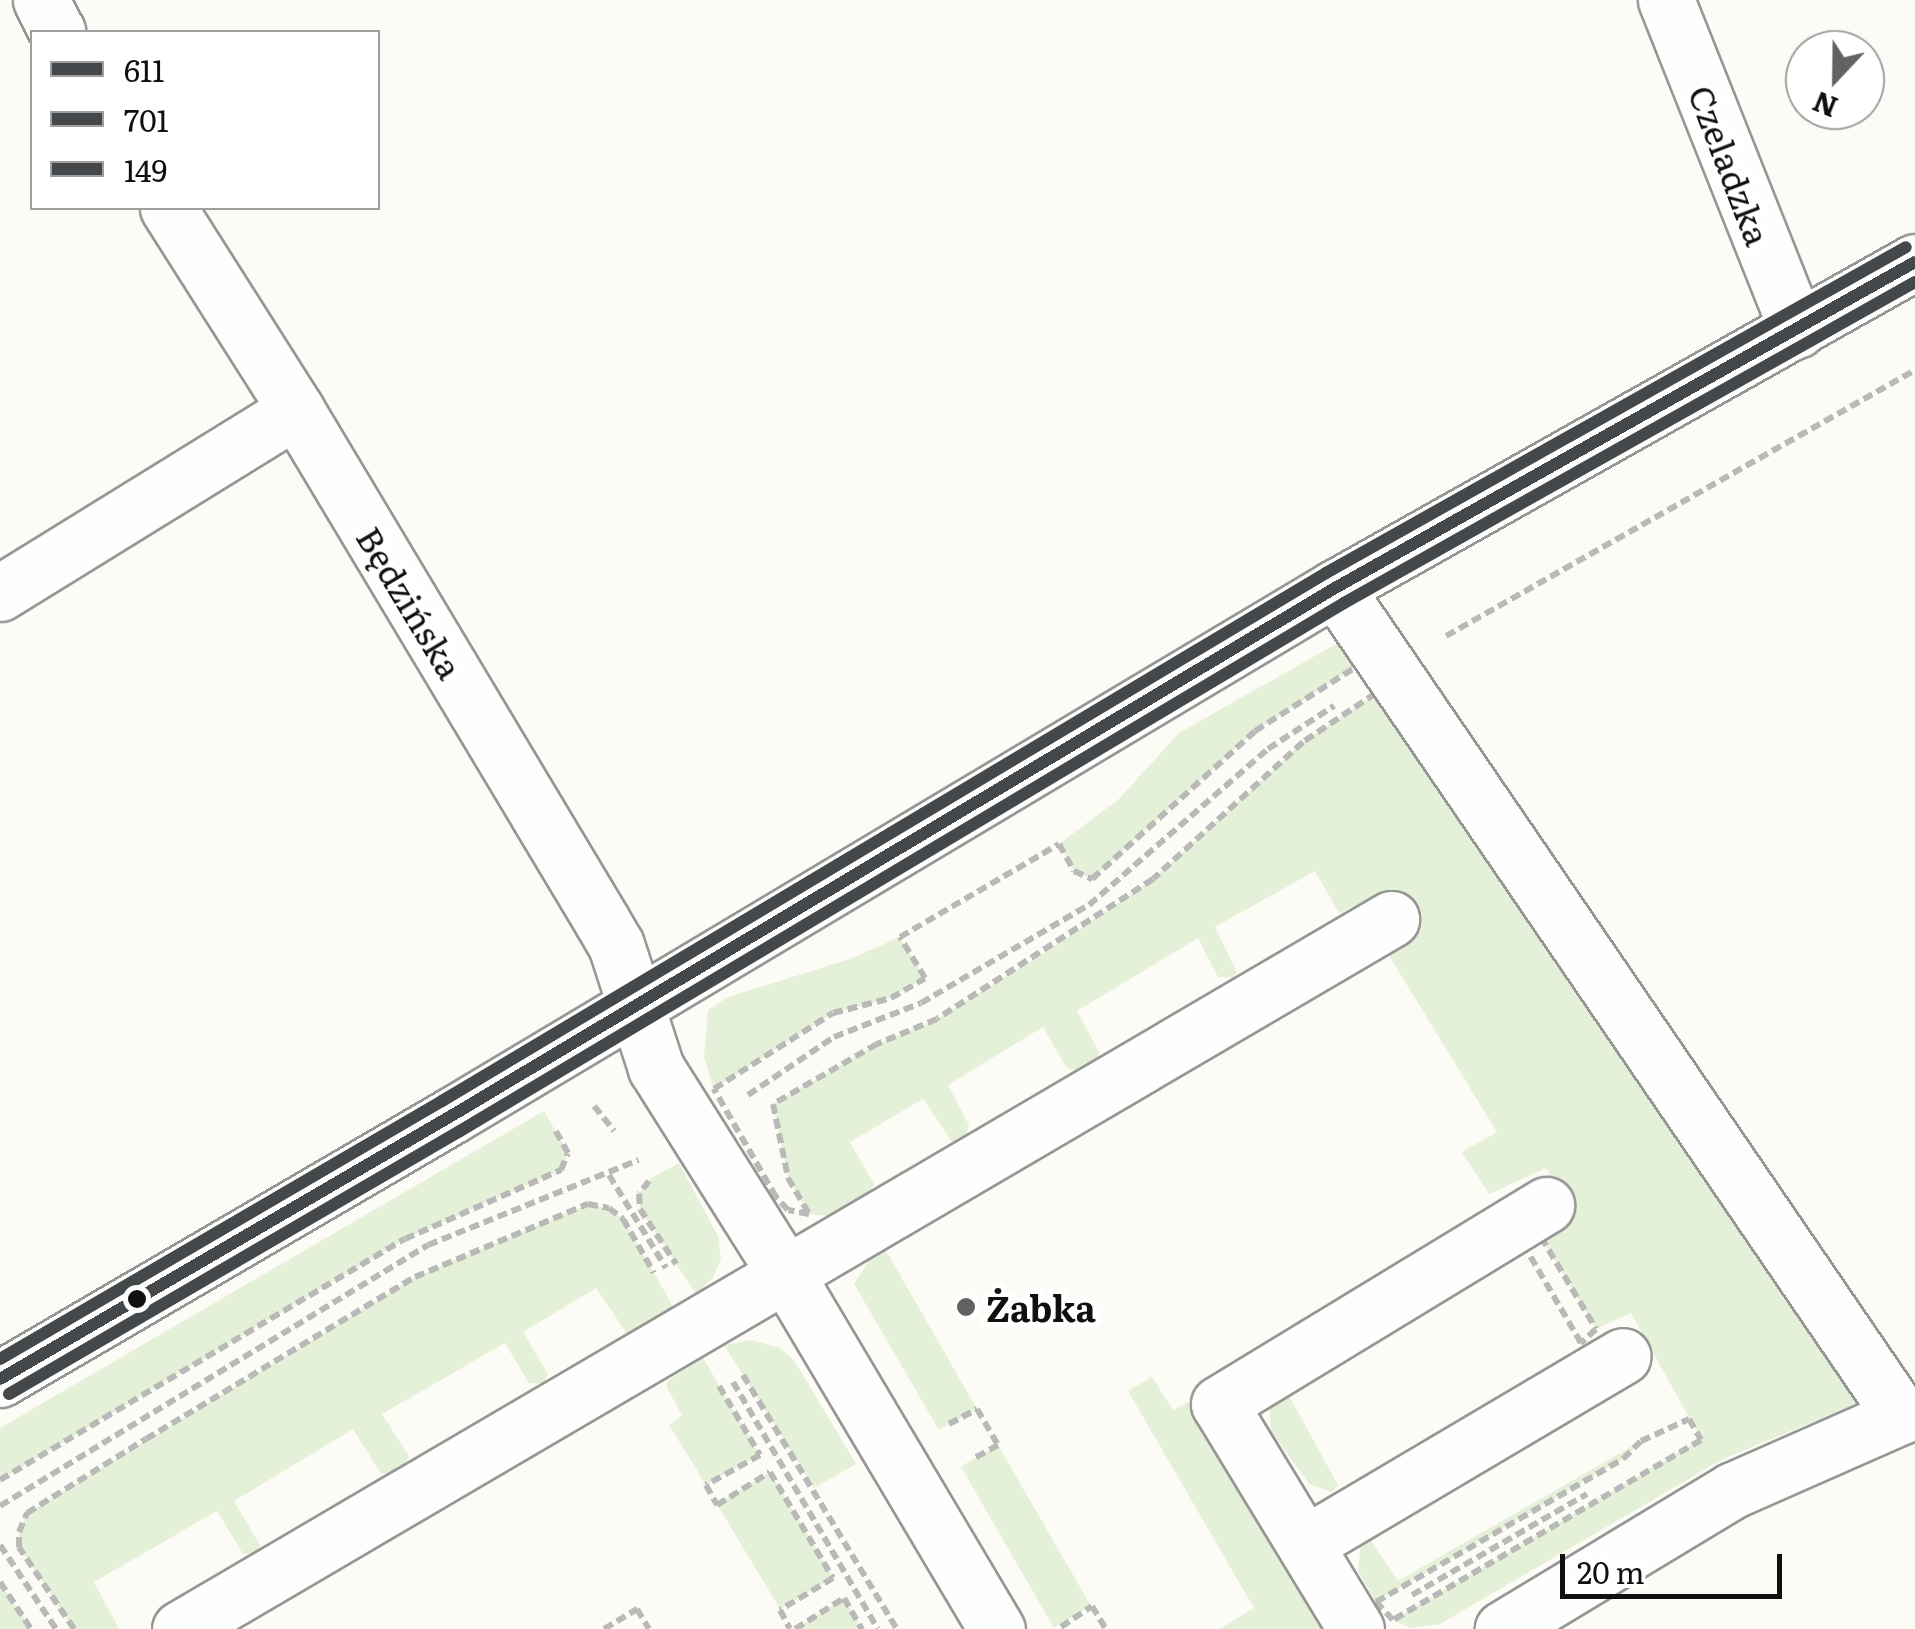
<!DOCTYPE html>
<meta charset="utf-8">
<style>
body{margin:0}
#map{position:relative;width:1915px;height:1629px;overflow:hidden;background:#fcfbf6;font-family:Literata,serif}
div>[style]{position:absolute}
.green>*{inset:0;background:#e5f0d8;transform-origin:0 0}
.path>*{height:6px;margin-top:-3px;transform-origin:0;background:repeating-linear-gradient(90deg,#b9b9b8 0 10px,transparent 0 15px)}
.roads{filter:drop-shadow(2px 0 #969694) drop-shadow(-2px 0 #969694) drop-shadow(0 2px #969694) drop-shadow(0 -2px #969694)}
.minor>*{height:55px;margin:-27.5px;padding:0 27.5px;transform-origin:27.5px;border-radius:27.5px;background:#fffefe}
.bus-1>*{height:12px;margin:-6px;padding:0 6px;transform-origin:6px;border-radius:6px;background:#45484a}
.bus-2>*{height:12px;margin:-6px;padding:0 6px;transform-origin:6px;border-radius:6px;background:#45484a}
.bus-3>*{height:12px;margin:-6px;padding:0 6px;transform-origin:6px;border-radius:6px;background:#45484a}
.dots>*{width:28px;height:28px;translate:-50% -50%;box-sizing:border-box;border:5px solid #fff;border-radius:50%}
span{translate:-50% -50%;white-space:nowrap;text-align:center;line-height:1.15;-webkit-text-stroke:10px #fff;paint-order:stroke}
.street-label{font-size:35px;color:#101010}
.poi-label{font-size:35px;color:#101010;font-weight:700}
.left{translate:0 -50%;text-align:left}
.legend{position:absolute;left:30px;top:30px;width:350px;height:180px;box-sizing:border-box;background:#fff;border:2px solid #9f9f9f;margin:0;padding:12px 18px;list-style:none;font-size:30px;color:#101010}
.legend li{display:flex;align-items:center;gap:20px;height:50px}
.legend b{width:50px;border:2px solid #9f9f9f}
.north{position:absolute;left:1785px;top:30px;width:100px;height:100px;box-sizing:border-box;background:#fff;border:2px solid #9f9f9f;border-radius:50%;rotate:202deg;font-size:28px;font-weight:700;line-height:40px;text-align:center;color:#101010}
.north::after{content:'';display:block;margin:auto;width:35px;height:45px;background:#636260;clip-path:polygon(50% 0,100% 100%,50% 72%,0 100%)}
.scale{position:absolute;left:1560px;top:1554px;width:222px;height:45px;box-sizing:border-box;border:5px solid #101010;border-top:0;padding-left:12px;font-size:30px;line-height:35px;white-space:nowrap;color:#101010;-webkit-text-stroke:8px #fff;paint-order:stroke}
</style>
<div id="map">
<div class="green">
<i style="clip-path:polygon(1352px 635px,1370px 658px,1255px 731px,1092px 879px,1074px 871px,1059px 844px,1119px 799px,1179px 733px)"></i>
<i style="clip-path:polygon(1388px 685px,1859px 1403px,1723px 1459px,1440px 1624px,1411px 1628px,1393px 1620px,1701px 1439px,1631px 1313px,1596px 1329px,1541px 1237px,1575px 1216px,1546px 1168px,1489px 1194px,1462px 1152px,1497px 1132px,1388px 954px,1404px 943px,1375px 896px,1339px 913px,1315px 871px,1215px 927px,1237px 972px,1233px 978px,1218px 977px,1198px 938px,1077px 1011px,1099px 1052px,1097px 1059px,1076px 1071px,1066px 1067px,1043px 1027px,948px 1085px,969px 1125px,966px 1135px,952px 1142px,923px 1099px,850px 1142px,874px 1184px,870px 1192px,829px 1216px,809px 1214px,788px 1178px,773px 1104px,877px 1044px,937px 1019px,1051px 949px,1153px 879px,1303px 742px)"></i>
<i style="clip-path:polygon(900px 937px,925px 978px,891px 998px,833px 1013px,714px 1089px,704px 1057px,708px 1010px,728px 997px,850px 959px)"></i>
<i style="clip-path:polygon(544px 1111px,568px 1153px,561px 1170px,405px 1239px,0 1480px,0 1428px)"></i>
<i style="clip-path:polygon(679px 1163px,718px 1236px,721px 1259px,713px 1278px,696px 1294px,640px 1209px,639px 1194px,650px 1179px)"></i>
<i style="clip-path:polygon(588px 1204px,609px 1208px,623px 1219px,674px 1308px,628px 1335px,596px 1288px,523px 1332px,548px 1374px,543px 1384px,529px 1383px,505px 1343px,382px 1414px,409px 1456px,404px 1466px,387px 1475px,380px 1472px,353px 1429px,234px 1501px,260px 1545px,257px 1553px,243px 1554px,217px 1511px,94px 1582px,119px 1629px,74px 1629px,19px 1547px,19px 1532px,27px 1513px,415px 1277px)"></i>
<i style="clip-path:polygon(885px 1249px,977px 1409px,939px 1430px,854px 1284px,869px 1261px)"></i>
<i style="clip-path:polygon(751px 1340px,780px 1348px,794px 1360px,856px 1464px,814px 1488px,724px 1345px)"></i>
<i style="clip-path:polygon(703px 1358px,760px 1455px,706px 1485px,669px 1425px,682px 1415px,667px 1388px,667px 1381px)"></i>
<i style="clip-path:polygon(1152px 1377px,1173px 1410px,1188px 1402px,1325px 1629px,1219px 1629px,1254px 1608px,1128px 1391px)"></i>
<i style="clip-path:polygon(1277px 1392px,1288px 1394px,1338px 1485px,1332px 1492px,1309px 1484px,1271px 1431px,1269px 1400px)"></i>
<i style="clip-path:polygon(1641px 1441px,1623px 1459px,1376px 1602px,1358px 1571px,1361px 1541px,1371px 1541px,1398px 1581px)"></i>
<i style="left:998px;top:1445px;width:186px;height:43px;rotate:60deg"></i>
<i style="left:770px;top:1472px;width:123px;height:62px;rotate:59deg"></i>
<i style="clip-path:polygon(0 1582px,31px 1629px,0 1629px)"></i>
<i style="clip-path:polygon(844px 1598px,862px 1629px,795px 1629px)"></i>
</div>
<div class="path">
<i style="left:1446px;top:636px;width:539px;rotate:-29.56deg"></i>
<i style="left:1370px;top:658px;width:32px;rotate:56deg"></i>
<i style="left:1388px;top:685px;width:102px;rotate:146.2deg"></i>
<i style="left:1303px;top:742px;width:203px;rotate:137.6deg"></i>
<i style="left:1153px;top:879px;width:257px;rotate:147.1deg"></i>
<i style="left:937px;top:1019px;width:65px;rotate:157.4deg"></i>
<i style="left:877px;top:1044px;width:120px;rotate:150deg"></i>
<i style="left:773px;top:1104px;width:76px;rotate:78.5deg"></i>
<i style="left:788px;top:1178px;width:42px;rotate:59.7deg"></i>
<i style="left:809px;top:1214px;width:21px;rotate:-169deg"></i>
<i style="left:788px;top:1210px;width:18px;rotate:-133deg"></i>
<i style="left:776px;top:1197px;width:125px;rotate:-119.9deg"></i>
<i style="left:714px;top:1089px;width:141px;rotate:-32.6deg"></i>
<i style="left:833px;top:1013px;width:60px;rotate:-14.5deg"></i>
<i style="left:891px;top:998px;width:39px;rotate:-30deg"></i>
<i style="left:925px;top:978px;width:48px;rotate:-121.4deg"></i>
<i style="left:900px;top:937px;width:184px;rotate:-30.3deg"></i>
<i style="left:1059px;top:844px;width:31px;rotate:61deg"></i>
<i style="left:1074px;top:871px;width:20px;rotate:24deg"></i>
<i style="left:1092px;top:879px;width:220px;rotate:-42.2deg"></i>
<i style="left:1255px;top:731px;width:136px;rotate:-32.4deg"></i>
<i style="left:748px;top:1095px;width:104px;rotate:-34deg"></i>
<i style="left:834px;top:1037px;width:93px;rotate:-21.3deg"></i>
<i style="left:921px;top:1003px;width:194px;rotate:-30.3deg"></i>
<i style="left:1089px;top:905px;width:237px;rotate:-41.1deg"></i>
<i style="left:1268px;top:749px;width:79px;rotate:-33.1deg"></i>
<i style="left:594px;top:1106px;width:32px;rotate:51deg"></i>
<i style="left:609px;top:1175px;width:109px;rotate:58.5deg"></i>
<i style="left:649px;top:1181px;width:16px;rotate:128deg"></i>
<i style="left:639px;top:1194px;width:15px;rotate:86deg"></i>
<i style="left:640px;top:1209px;width:66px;rotate:56.8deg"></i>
<i style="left:1541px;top:1237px;width:107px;rotate:59.1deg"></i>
<i style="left:1596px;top:1329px;width:21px;rotate:137deg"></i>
<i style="left:1581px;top:1343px;width:109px;rotate:-120.3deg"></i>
<i style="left:1526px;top:1249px;width:19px;rotate:-39deg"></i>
<i style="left:743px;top:1375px;width:297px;rotate:58.8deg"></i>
<i style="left:733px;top:1382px;width:286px;rotate:59.6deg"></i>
<i style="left:719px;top:1386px;width:80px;rotate:59.3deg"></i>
<i style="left:760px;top:1455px;width:62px;rotate:150.9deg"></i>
<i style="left:706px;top:1485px;width:23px;rotate:61deg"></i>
<i style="left:717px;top:1505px;width:62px;rotate:-31.9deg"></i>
<i style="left:770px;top:1472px;width:123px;rotate:59.3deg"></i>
<i style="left:833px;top:1578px;width:62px;rotate:148.9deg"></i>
<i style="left:780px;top:1610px;width:21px;rotate:62deg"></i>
<i style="left:1689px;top:1419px;width:24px;rotate:60deg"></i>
<i style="left:1701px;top:1440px;width:357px;rotate:149.7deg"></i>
<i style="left:1393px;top:1620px;width:25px;rotate:-133deg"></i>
<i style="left:1376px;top:1602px;width:285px;rotate:-30.1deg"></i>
<i style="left:1623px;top:1459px;width:25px;rotate:-45deg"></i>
<i style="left:1641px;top:1441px;width:53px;rotate:-24.6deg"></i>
<i style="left:949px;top:1424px;width:32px;rotate:-28deg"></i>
<i style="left:977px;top:1409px;width:42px;rotate:59.7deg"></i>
<i style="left:998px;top:1445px;width:29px;rotate:151deg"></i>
<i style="left:0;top:1480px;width:471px;rotate:-30.8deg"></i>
<i style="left:405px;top:1239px;width:171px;rotate:-23.9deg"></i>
<i style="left:561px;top:1170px;width:18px;rotate:-68deg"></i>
<i style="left:568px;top:1153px;width:29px;rotate:-119deg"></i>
<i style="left:0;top:1506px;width:501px;rotate:-31.38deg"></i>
<i style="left:428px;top:1245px;width:227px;rotate:-22deg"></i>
<i style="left:0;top:1545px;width:101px;rotate:56.3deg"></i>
<i style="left:0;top:1582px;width:56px;rotate:56.6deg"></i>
<i style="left:1412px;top:1595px;width:202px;rotate:-30deg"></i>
<i style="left:1061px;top:1627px;width:37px;rotate:-34deg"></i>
<i style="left:1092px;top:1606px;width:27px;rotate:59deg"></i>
<i style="left:74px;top:1629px;width:99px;rotate:-123.9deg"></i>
<i style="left:19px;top:1547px;width:15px;rotate:-90deg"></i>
<i style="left:19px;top:1532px;width:21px;rotate:-67deg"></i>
<i style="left:27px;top:1513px;width:140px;rotate:-31.9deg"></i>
<i style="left:146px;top:1439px;width:314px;rotate:-31.1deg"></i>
<i style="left:415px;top:1277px;width:188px;rotate:-22.9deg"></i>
<i style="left:588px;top:1204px;width:21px;rotate:11deg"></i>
<i style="left:609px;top:1208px;width:18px;rotate:38deg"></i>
<i style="left:623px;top:1219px;width:62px;rotate:60.1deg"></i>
<i style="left:604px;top:1629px;width:39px;rotate:-31deg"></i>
<i style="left:637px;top:1609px;width:23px;rotate:59deg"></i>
<i style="left:795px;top:1629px;width:58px;rotate:-32.3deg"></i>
<i style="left:844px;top:1598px;width:36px;rotate:60deg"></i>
</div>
<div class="roads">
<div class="minor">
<i style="left:41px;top:0;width:36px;rotate:63deg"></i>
<i style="left:1666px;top:0;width:355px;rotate:68.3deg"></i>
<i style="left:168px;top:208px;width:239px;rotate:57.6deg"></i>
<i style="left:296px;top:410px;width:596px;rotate:59.09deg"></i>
<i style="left:602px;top:921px;width:28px;rotate:60deg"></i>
<i style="left:616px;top:945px;width:129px;rotate:72deg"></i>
<i style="left:656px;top:1068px;width:246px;rotate:57.8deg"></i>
<i style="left:787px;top:1276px;width:411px;rotate:59.3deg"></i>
<i style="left:1335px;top:588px;width:1003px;rotate:55.64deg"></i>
<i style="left:1901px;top:1416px;width:184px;rotate:156.2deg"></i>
<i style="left:1733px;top:1490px;width:269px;rotate:148.9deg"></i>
<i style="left:0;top:593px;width:348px;rotate:-31.7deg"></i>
<i style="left:0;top:1379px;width:522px;rotate:-30.25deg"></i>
<i style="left:451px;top:1116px;width:1030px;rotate:-30.85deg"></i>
<i style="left:1335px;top:588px;width:665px;rotate:-29.34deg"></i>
<i style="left:1305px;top:1544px;width:369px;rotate:-30.6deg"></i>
<i style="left:180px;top:1629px;width:1404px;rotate:-30.38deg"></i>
<i style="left:1356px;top:1629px;width:263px;rotate:-121.3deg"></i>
<i style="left:1219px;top:1404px;width:383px;rotate:-31.3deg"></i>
</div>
</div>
<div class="bus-1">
<i style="left:0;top:1379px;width:522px;rotate:-30.25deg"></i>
<i style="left:451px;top:1116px;width:1030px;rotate:-30.85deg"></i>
<i style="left:1335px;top:588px;width:665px;rotate:-29.34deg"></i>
</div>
<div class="bus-2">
<i style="left:9px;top:1394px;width:522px;rotate:-30.25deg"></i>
<i style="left:460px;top:1131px;width:1030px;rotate:-30.85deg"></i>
<i style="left:1344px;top:603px;width:655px;rotate:-29.34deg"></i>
</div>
<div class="bus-3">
<i style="left:0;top:1359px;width:512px;rotate:-30.27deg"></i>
<i style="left:442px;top:1101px;width:1030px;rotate:-30.85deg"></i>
<i style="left:1326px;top:573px;width:665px;rotate:-29.34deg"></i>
</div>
<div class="dots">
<i style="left:137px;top:1299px;background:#101010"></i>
<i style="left:966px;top:1307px;background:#636260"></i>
</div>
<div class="street-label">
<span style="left:1731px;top:165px;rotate:69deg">Czeladzka</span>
<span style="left:411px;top:602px;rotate:59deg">Będzińska</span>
</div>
<div class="poi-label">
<span class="left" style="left:986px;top:1307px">Żabka</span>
</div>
<ul class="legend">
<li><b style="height:12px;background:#45484a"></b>611</li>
<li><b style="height:12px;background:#45484a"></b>701</li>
<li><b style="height:12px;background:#45484a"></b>149</li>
</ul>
<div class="north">N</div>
<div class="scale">20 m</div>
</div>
